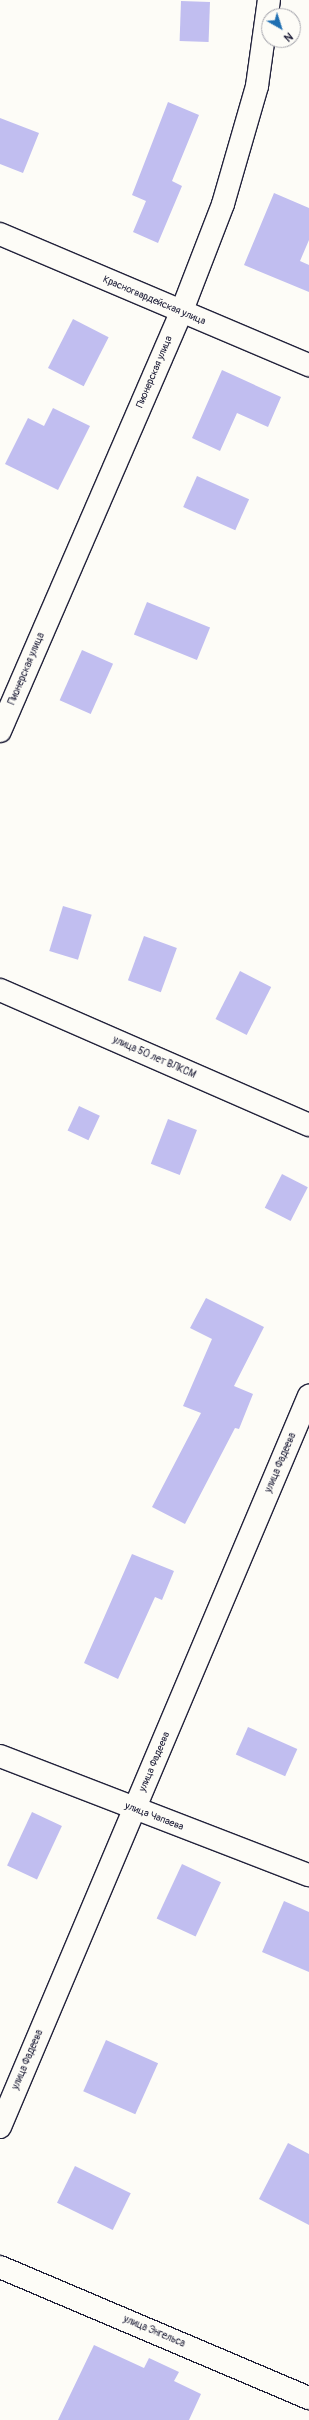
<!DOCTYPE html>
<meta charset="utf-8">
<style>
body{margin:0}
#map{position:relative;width:309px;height:2420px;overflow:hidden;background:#fdfcf7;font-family:Pangolin,sans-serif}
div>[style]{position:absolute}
.building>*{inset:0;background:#c1bef0;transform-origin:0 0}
.roads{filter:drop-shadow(1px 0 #22223b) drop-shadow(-1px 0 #22223b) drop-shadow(0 1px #22223b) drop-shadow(0 -1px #22223b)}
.minor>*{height:22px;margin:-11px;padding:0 11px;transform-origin:11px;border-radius:11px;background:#fdfcf7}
.tertiary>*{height:22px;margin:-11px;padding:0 11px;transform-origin:11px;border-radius:11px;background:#fdfcf7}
span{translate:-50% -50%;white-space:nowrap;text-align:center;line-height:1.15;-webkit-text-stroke:3.5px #fdfcf7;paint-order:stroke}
.street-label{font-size:10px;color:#22223b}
.north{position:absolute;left:261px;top:8px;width:40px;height:40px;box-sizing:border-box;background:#fdfcf7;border:1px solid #a5a5ac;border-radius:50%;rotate:141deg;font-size:11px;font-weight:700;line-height:16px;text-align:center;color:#22223b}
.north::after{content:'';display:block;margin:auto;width:14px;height:18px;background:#1f6fb2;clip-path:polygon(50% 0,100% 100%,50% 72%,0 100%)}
</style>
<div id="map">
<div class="building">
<i style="left:181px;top:1px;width:29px;height:40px;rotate:2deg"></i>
<i style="clip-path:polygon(168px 102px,199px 115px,172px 181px,182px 186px,158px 243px,133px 232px,146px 201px,132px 195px)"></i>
<i style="clip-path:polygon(0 118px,39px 133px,23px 173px,0 164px)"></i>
<i style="clip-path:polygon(274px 193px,309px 208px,309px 240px,300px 261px,309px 265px,309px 292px,244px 265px)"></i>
<i style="left:73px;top:319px;width:40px;height:55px;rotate:27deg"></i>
<i style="clip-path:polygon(222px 370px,281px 397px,268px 427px,237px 413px,220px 451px,192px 438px)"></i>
<i style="clip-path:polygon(53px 408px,90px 426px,58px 490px,5px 464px,28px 418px,44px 426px)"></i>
<i style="left:197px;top:476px;width:57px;height:34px;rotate:24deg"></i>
<i style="left:147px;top:602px;width:68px;height:35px;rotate:22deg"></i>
<i style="left:82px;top:650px;width:34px;height:55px;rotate:24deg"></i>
<i style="left:63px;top:906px;width:30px;height:47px;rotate:17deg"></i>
<i style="left:144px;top:936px;width:35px;height:47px;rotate:20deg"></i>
<i style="left:240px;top:971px;width:35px;height:54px;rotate:27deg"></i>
<i style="left:79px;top:1106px;width:23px;height:27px;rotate:25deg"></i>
<i style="left:168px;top:1119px;width:31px;height:48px;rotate:21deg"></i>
<i style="left:282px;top:1174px;width:29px;height:38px;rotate:27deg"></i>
<i style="clip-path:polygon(206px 1298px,264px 1327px,234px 1386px,253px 1394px,239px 1429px,235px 1428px,185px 1524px,152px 1507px,201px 1413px,183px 1406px,212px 1339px,190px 1328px)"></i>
<i style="clip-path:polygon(132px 1554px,174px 1571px,162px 1600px,155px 1597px,118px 1679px,84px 1663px)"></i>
<i style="left:248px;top:1727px;width:54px;height:30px;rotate:24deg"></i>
<i style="left:32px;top:1812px;width:33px;height:59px;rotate:25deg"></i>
<i style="left:182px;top:1864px;width:43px;height:60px;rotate:25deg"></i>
<i style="clip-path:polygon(284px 1901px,309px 1912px,309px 1972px,262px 1952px)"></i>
<i style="left:106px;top:2040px;width:57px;height:56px;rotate:24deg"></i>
<i style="clip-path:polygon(288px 2143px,309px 2154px,309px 2225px,259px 2199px)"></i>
<i style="left:75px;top:2166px;width:62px;height:41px;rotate:26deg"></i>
<i style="clip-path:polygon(94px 2345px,144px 2368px,149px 2358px,179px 2372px,174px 2381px,201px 2394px,189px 2420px,58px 2420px)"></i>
</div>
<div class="roads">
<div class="minor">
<i style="left:0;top:731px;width:456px;rotate:-66.6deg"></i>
<i style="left:181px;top:313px;width:117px;rotate:-68.9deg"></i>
<i style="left:223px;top:204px;width:123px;rotate:-73.9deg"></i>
<i style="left:257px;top:86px;width:87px;rotate:-82.1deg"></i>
<i style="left:0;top:990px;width:337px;rotate:23.6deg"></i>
<i style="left:0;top:1756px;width:331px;rotate:21.1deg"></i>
<i style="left:0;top:2127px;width:794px;rotate:-67.09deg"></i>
<i style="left:0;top:2267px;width:336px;rotate:23deg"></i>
</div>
<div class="tertiary">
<i style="left:0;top:234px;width:336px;rotate:23deg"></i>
</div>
</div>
<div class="street-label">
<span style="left:154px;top:301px;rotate:23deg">Красногвардейская улица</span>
<span style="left:155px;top:372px;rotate:-67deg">Пионерская улица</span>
<span style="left:27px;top:669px;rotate:-67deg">Пионерская улица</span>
<span style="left:154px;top:1058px;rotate:24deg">улица 50 лет ВЛКСМ</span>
<span style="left:281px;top:1463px;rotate:-67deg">улица Фадеева</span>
<span style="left:155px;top:1762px;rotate:-67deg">улица Фадеева</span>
<span style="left:154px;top:1817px;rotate:21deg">улица Чапаева</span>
<span style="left:28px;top:2060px;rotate:-67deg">улица Фадеева</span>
<span style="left:154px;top:2332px;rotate:23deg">улица Энгельса</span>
</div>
<div class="north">N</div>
</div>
